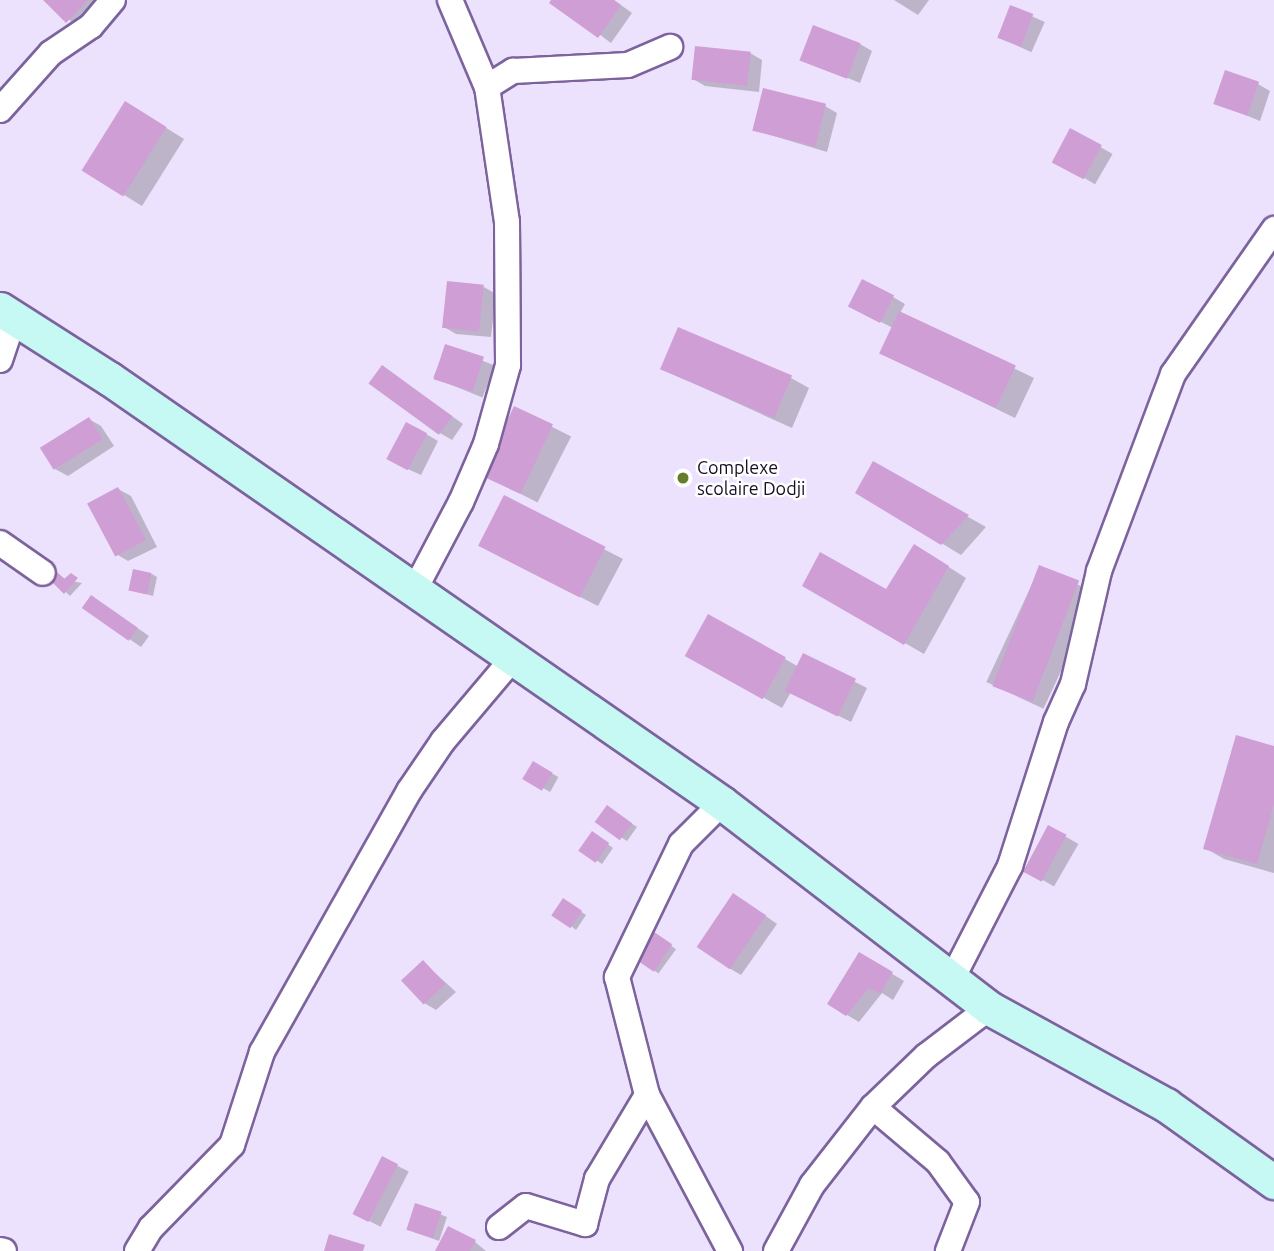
<!DOCTYPE html>
<style>
body{margin:0}
#map{position:relative;width:1274px;height:1251px;overflow:hidden;background:#ede2fd;font-family:Ubuntu,sans-serif}
div>[style]{position:absolute}
.shadow>*{inset:0;background:#0003;transform-origin:0 0}
.building>*{inset:0;background:#cf9ed4;transform-origin:0 0}
.roads{filter:drop-shadow(2px 0 #7c639d) drop-shadow(-2px 0 #7c639d) drop-shadow(0 2px #7c639d) drop-shadow(0 -2px #7c639d)}
.minor>*{height:24px;margin:-12px;padding:0 12px;transform-origin:12px;border-radius:12px;background:#fff}
.secondary>*{height:33px;margin:-16.5px;padding:0 16.5px;transform-origin:16.5px;border-radius:16.5px;background:#c6f9f3}
.dots>*{width:19px;height:19px;translate:-50% -50%;box-sizing:border-box;border:4px solid #fff;border-radius:50%}
span{translate:-50% -50%;white-space:nowrap;text-align:center;line-height:1.15;-webkit-text-stroke:5px #fff;paint-order:stroke}
.poi-label{font-size:18px;color:#180e24}
.left{translate:0 -50%;text-align:left}
</style>
<div id="map">
<div class="shadow">
<i style="clip-path:polygon(46px 0,107px 0,79px 28px)"></i>
<i style="clip-path:polygon(553px 0,614px 0,632px 13px,611px 43px)"></i>
<i style="clip-path:polygon(894px 0,929px 0,918px 15px)"></i>
<i style="left:1011px;top:7px;width:37px;height:33px;rotate:24deg"></i>
<i style="clip-path:polygon(860px 44px,872px 51px,860px 83px,801px 59px)"></i>
<i style="clip-path:polygon(750px 53px,762px 60px,759px 92px,705px 86px,693px 79px)"></i>
<i style="clip-path:polygon(1258px 84px,1270px 91px,1260px 121px,1216px 103px)"></i>
<i style="clip-path:polygon(825px 106px,837px 113px,827px 152px,754px 130px)"></i>
<i style="clip-path:polygon(144px 114px,184px 139px,142px 206px,124px 195px)"></i>
<i style="left:1071px;top:130px;width:48px;height:35px;rotate:30deg"></i>
<i style="clip-path:polygon(484px 287px,496px 294px,491px 337px,456px 334px,444px 327px)"></i>
<i style="clip-path:polygon(893px 297px,905px 304px,900px 313px,1034px 378px,1015px 418px,881px 353px,893px 328px,863px 313px)"></i>
<i style="left:446px;top:346px;width:53px;height:34px;rotate:22deg"></i>
<i style="clip-path:polygon(383px 367px,463px 424px,452px 440px,440px 433px)"></i>
<i style="clip-path:polygon(662px 369px,791px 378px,809px 388px,792px 428px)"></i>
<i style="left:515px;top:408px;width:63px;height:74px;rotate:27deg"></i>
<i style="clip-path:polygon(89px 419px,101px 426px,114px 446px,68px 476px,55px 469px)"></i>
<i style="clip-path:polygon(426px 434px,438px 441px,421px 475px,401px 466px)"></i>
<i style="clip-path:polygon(873px 463px,986px 527px,961px 555px,857px 492px)"></i>
<i style="clip-path:polygon(118px 489px,131px 496px,157px 547px,128px 561px,116px 554px)"></i>
<i style="clip-path:polygon(505px 498px,623px 559px,598px 606px,499px 556px)"></i>
<i style="clip-path:polygon(933px 557px,966px 578px,924px 654px,804px 585px,887px 592px)"></i>
<i style="clip-path:polygon(51px 567px,66px 580px,82px 583px,70px 596px,46px 573px)"></i>
<i style="left:1040px;top:567px;width:63px;height:127px;rotate:25deg"></i>
<i style="clip-path:polygon(152px 574px,157px 577px,153px 596px,131px 590px)"></i>
<i style="clip-path:polygon(103px 604px,149px 636px,141px 647px,84px 608px)"></i>
<i style="clip-path:polygon(709px 616px,799px 667px,804px 656px,867px 688px,851px 722px,791px 692px,782px 708px,687px 655px)"></i>
<i style="clip-path:polygon(1274px 747px,1274px 873px,1224px 859px,1205px 848px)"></i>
<i style="left:533px;top:763px;width:29px;height:17px;rotate:29deg"></i>
<i style="clip-path:polygon(613px 811px,637px 827px,627px 841px,622px 838px)"></i>
<i style="left:1049px;top:827px;width:34px;height:49px;rotate:30deg"></i>
<i style="clip-path:polygon(598px 837px,613px 848px,602px 864px,581px 850px)"></i>
<i style="clip-path:polygon(564px 900px,586px 915px,576px 930px,571px 926px)"></i>
<i style="clip-path:polygon(746px 902px,777px 924px,741px 975px,729px 968px)"></i>
<i style="left:655px;top:934px;width:26px;height:30px;rotate:36deg"></i>
<i style="clip-path:polygon(859px 954px,904px 981px,893px 1000px,882px 993px,859px 1022px,847px 1015px)"></i>
<i style="clip-path:polygon(423px 962px,456px 992px,436px 1010px,424px 1003px)"></i>
<i style="left:382px;top:1158px;width:30px;height:62px;rotate:27deg"></i>
<i style="clip-path:polygon(416px 1205px,447px 1217px,439px 1241px,414px 1232px)"></i>
<i style="clip-path:polygon(475px 1242px,486px 1251px,437px 1251px)"></i>
</div>
<div class="building">
<i style="clip-path:polygon(43px 0,88px 0,66px 23px)"></i>
<i style="clip-path:polygon(551px 0,614px 0,621px 5px,598px 38px,549px 3px)"></i>
<i style="left:1010px;top:5px;width:25px;height:35px;rotate:21deg"></i>
<i style="left:813px;top:25px;width:51px;height:38px;rotate:21deg"></i>
<i style="left:695px;top:46px;width:56px;height:34px;rotate:6deg"></i>
<i style="left:1225px;top:70px;width:36px;height:36px;rotate:19deg"></i>
<i style="left:763px;top:88px;width:65px;height:44px;rotate:14deg"></i>
<i style="left:125px;top:101px;width:49px;height:82px;rotate:32deg"></i>
<i style="left:1070px;top:128px;width:36px;height:39px;rotate:28deg"></i>
<i style="left:862px;top:279px;width:36px;height:31px;rotate:27deg"></i>
<i style="left:447px;top:281px;width:37px;height:47px;rotate:6deg"></i>
<i style="left:899px;top:311px;width:129px;height:47px;rotate:25deg"></i>
<i style="left:678px;top:327px;width:124px;height:46px;rotate:23deg"></i>
<i style="left:445px;top:344px;width:41px;height:37px;rotate:18deg"></i>
<i style="left:382px;top:365px;width:87px;height:23px;rotate:36deg"></i>
<i style="left:514px;top:406px;width:43px;height:77px;rotate:25deg"></i>
<i style="left:89px;top:417px;width:26px;height:58px;rotate:58deg"></i>
<i style="left:406px;top:422px;width:24px;height:42px;rotate:28deg"></i>
<i style="clip-path:polygon(873px 461px,969px 515px,941px 545px,855px 493px)"></i>
<i style="left:118px;top:487px;width:60px;height:35px;rotate:62deg"></i>
<i style="left:504px;top:495px;width:114px;height:57px;rotate:27deg"></i>
<i style="clip-path:polygon(914px 544px,949px 566px,904px 645px,802px 586px,820px 552px,886px 589px)"></i>
<i style="clip-path:polygon(50px 565px,64px 579px,71px 573px,78px 578px,64px 594px,43px 573px)"></i>
<i style="left:1039px;top:565px;width:43px;height:130px;rotate:21deg"></i>
<i style="left:133px;top:569px;width:19px;height:22px;rotate:12deg"></i>
<i style="left:91px;top:595px;width:57px;height:16px;rotate:35deg"></i>
<i style="left:708px;top:614px;width:89px;height:48px;rotate:29deg"></i>
<i style="left:803px;top:653px;width:59px;height:42px;rotate:26deg"></i>
<i style="clip-path:polygon(1236px 735px,1274px 746px,1274px 804px,1257px 864px,1203px 849px)"></i>
<i style="left:533px;top:761px;width:23px;height:21px;rotate:31deg"></i>
<i style="left:607px;top:805px;width:31px;height:21px;rotate:36deg"></i>
<i style="left:1048px;top:825px;width:21px;height:53px;rotate:28deg"></i>
<i style="left:592px;top:831px;width:21px;height:24px;rotate:35deg"></i>
<i style="left:733px;top:893px;width:40px;height:65px;rotate:34deg"></i>
<i style="left:563px;top:898px;width:23px;height:21px;rotate:34deg"></i>
<i style="left:654px;top:932px;width:22px;height:33px;rotate:34deg"></i>
<i style="clip-path:polygon(859px 952px,893px 972px,880px 994px,869px 988px,846px 1016px,827px 1004px)"></i>
<i style="left:423px;top:960px;width:33px;height:30px;rotate:47deg"></i>
<i style="left:382px;top:1156px;width:18px;height:65px;rotate:27deg"></i>
<i style="left:415px;top:1203px;width:28px;height:28px;rotate:18deg"></i>
<i style="clip-path:polygon(448px 1226px,476px 1240px,470px 1251px,435px 1251px)"></i>
<i style="clip-path:polygon(329px 1234px,365px 1245px,363px 1251px,324px 1251px)"></i>
</div>
<div class="roads">
<div class="minor">
<i style="left:450px;top:0;width:95px;rotate:67deg"></i>
<i style="left:0;top:110px;width:76px;rotate:-48.2deg"></i>
<i style="left:51px;top:53px;width:48px;rotate:-34deg"></i>
<i style="left:91px;top:26px;width:34px;rotate:-50deg"></i>
<i style="left:0;top:360px;width:44px;rotate:-71.6deg"></i>
<i style="left:0;top:543px;width:52px;rotate:34.9deg"></i>
<i style="left:414px;top:591px;width:101px;rotate:-62.2deg"></i>
<i style="left:461px;top:502px;width:63px;rotate:-66.7deg"></i>
<i style="left:486px;top:444px;width:82px;rotate:-74.4deg"></i>
<i style="left:508px;top:365px;width:143px;rotate:-90.4deg"></i>
<i style="left:507px;top:222px;width:136px;rotate:-98.4deg"></i>
<i style="left:487px;top:87px;width:31px;rotate:-32deg"></i>
<i style="left:513px;top:71px;width:115px;rotate:-3deg"></i>
<i style="left:628px;top:65px;width:46px;rotate:-23.2deg"></i>
<i style="left:722px;top:803px;width:58px;rotate:135deg"></i>
<i style="left:681px;top:844px;width:148px;rotate:115.7deg"></i>
<i style="left:617px;top:977px;width:122px;rotate:75.7deg"></i>
<i style="left:647px;top:1095px;width:177px;rotate:62deg"></i>
<i style="left:952px;top:979px;width:127px;rotate:-62.8deg"></i>
<i style="left:1010px;top:866px;width:151px;rotate:-72.3deg"></i>
<i style="left:1056px;top:722px;width:42px;rotate:-65.9deg"></i>
<i style="left:1073px;top:684px;width:116px;rotate:-77deg"></i>
<i style="left:1099px;top:571px;width:210px;rotate:-69.4deg"></i>
<i style="left:1173px;top:374px;width:177px;rotate:-55.1deg"></i>
<i style="left:873px;top:1107px;width:85px;rotate:40.2deg"></i>
<i style="left:938px;top:1162px;width:49px;rotate:54.1deg"></i>
<i style="left:967px;top:1202px;width:53px;rotate:111.2deg"></i>
<i style="left:499px;top:1227px;width:34px;rotate:-38deg"></i>
<i style="left:526px;top:1206px;width:62px;rotate:17deg"></i>
<i style="left:585px;top:1224px;width:47px;rotate:-75.1deg"></i>
<i style="left:597px;top:1179px;width:98px;rotate:-59.2deg"></i>
<i style="left:0;top:1250px;width:4px;rotate:14deg"></i>
<i style="left:137px;top:1251px;width:27px;rotate:-59deg"></i>
<i style="left:151px;top:1228px;width:116px;rotate:-45.7deg"></i>
<i style="left:232px;top:1145px;width:98px;rotate:-72.1deg"></i>
<i style="left:262px;top:1052px;width:300px;rotate:-60.6deg"></i>
<i style="left:409px;top:791px;width:60px;rotate:-55.8deg"></i>
<i style="left:443px;top:741px;width:110px;rotate:-49.8deg"></i>
<i style="left:776px;top:1251px;width:75px;rotate:-61.4deg"></i>
<i style="left:812px;top:1185px;width:99px;rotate:-52deg"></i>
<i style="left:873px;top:1107px;width:74px;rotate:-43.9deg"></i>
<i style="left:926px;top:1056px;width:79px;rotate:-37.3deg"></i>
</div>
<div class="secondary">
<i style="left:0;top:309px;width:130px;rotate:32.5deg"></i>
<i style="left:110px;top:379px;width:745px;rotate:34.71deg"></i>
<i style="left:722px;top:803px;width:337px;rotate:37.5deg"></i>
<i style="left:989px;top:1008px;width:202px;rotate:28.7deg"></i>
<i style="left:1166px;top:1105px;width:133px;rotate:35.5deg"></i>
</div>
</div>
<div class="dots">
<i style="left:683px;top:478px;background:#657c2d"></i>
</div>
<div class="poi-label">
<span class="left" style="left:697px;top:478px">Complexe<br>scolaire Dodji</span>
</div>
</div>
